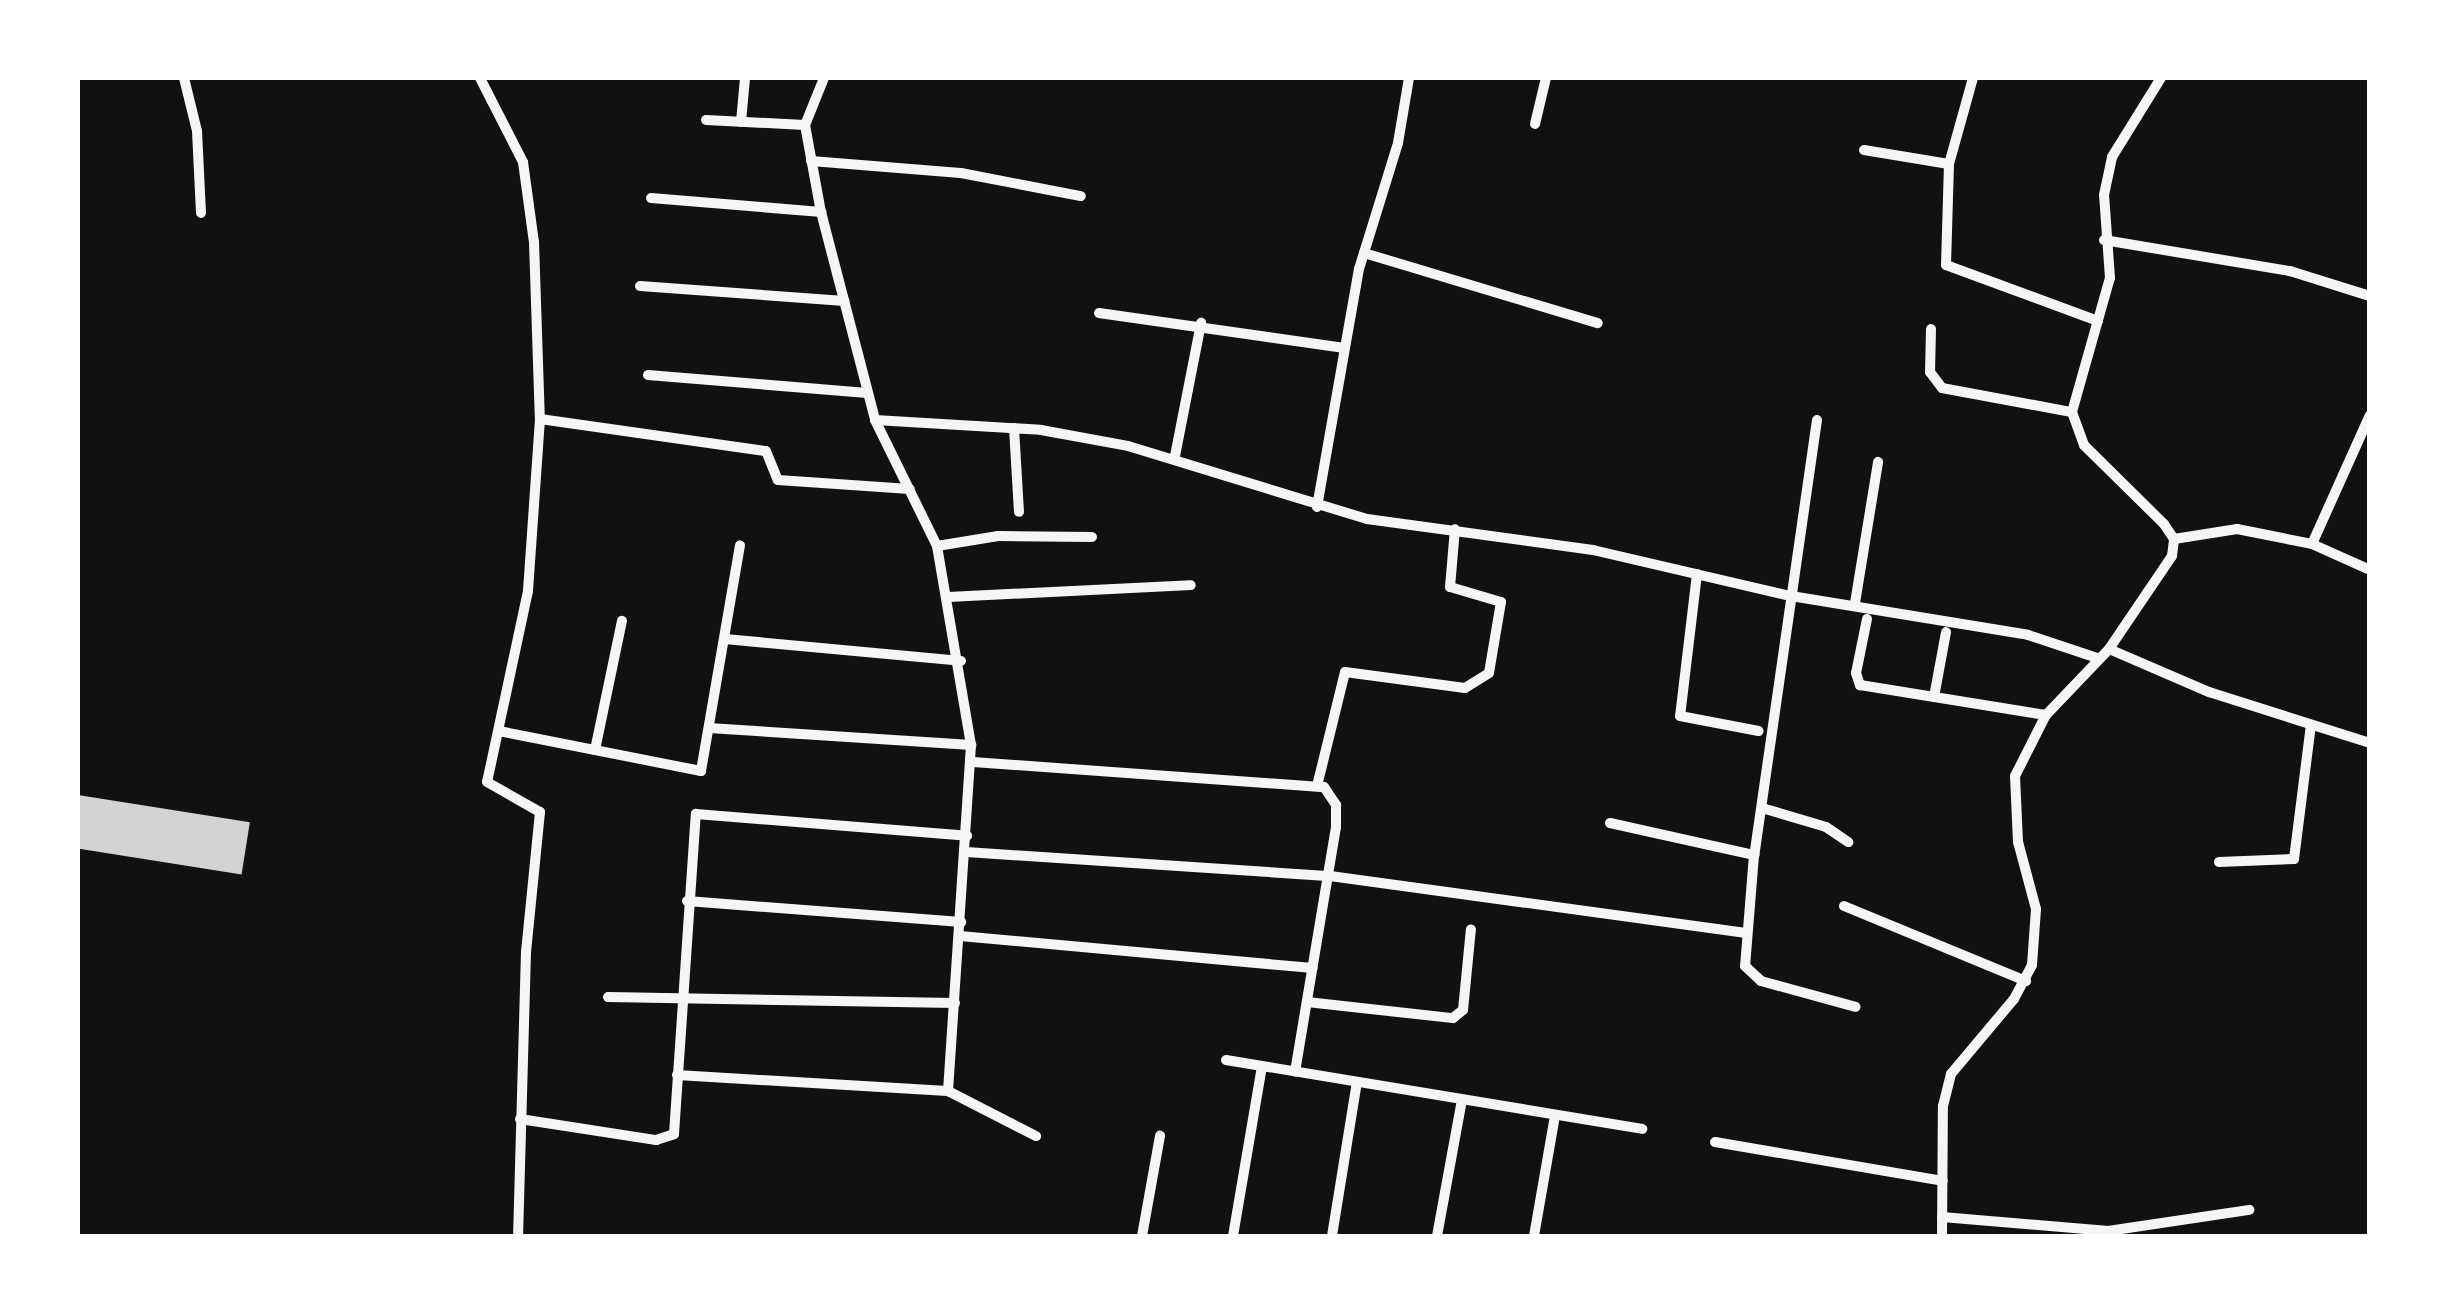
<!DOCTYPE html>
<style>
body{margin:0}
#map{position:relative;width:2447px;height:1314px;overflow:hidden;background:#111;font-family:Barlow,sans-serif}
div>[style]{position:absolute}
.building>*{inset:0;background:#d3d3d3;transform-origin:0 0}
.minor>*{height:10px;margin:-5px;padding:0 5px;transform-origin:5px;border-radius:5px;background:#f5f5f5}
span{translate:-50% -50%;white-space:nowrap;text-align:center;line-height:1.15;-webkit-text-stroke:8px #fff;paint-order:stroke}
.frame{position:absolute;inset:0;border:80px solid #fff;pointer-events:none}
</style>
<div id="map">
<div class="building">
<i style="left:78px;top:795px;width:174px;height:53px;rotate:9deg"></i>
</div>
<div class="minor">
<i style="left:184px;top:78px;width:55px;rotate:76.2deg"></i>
<i style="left:197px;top:131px;width:82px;rotate:87.2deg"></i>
<i style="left:480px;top:78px;width:94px;rotate:62.9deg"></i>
<i style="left:523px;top:162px;width:81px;rotate:82.2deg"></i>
<i style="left:534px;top:242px;width:177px;rotate:88.1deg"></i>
<i style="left:540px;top:419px;width:172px;rotate:94deg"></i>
<i style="left:528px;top:591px;width:195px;rotate:102.1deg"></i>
<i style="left:487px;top:782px;width:61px;rotate:29.5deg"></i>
<i style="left:540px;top:812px;width:141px;rotate:95.7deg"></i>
<i style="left:526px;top:952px;width:284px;rotate:91.6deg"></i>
<i style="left:824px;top:78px;width:51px;rotate:112deg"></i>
<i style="left:805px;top:125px;width:88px;rotate:79.6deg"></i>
<i style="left:821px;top:212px;width:215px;rotate:75.4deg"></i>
<i style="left:875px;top:420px;width:140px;rotate:63.8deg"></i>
<i style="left:937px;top:546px;width:202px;rotate:80.3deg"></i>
<i style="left:971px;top:745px;width:347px;rotate:93.8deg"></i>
<i style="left:1973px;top:78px;width:89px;rotate:105.6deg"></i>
<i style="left:1949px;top:164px;width:101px;rotate:91.7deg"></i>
<i style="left:1946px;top:265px;width:162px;rotate:20.2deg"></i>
<i style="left:706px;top:120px;width:99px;rotate:2.9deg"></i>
<i style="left:741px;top:122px;width:44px;rotate:-84.8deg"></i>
<i style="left:1535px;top:124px;width:47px;rotate:-76.6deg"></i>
<i style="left:1864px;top:150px;width:86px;rotate:9.4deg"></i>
<i style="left:811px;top:161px;width:150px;rotate:4.6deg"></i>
<i style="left:961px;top:173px;width:122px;rotate:10.9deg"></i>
<i style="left:651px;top:198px;width:171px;rotate:4.7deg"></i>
<i style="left:2104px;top:240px;width:189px;rotate:9.5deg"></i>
<i style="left:2290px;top:271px;width:84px;rotate:17.4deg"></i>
<i style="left:1364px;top:253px;width:244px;rotate:16.7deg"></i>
<i style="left:640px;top:286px;width:205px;rotate:4.2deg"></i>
<i style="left:1099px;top:313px;width:248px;rotate:8.1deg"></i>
<i style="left:1931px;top:329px;width:43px;rotate:91.3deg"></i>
<i style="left:1930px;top:372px;width:20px;rotate:53deg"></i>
<i style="left:1942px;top:388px;width:132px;rotate:10.5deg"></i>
<i style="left:648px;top:375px;width:220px;rotate:4.7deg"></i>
<i style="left:540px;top:419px;width:228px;rotate:8.1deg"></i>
<i style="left:766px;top:451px;width:31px;rotate:68deg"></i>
<i style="left:778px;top:480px;width:132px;rotate:3.9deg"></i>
<i style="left:875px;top:420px;width:166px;rotate:3.4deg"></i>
<i style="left:1041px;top:430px;width:88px;rotate:10.4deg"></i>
<i style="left:1128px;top:446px;width:250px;rotate:17deg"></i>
<i style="left:1367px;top:519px;width:228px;rotate:7.8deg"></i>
<i style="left:1593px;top:550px;width:203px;rotate:13.1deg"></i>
<i style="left:1791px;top:596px;width:240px;rotate:9.3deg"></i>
<i style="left:2028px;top:635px;width:73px;rotate:18.4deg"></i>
<i style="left:1817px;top:420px;width:440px;rotate:98.2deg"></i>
<i style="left:1754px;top:855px;width:111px;rotate:94.6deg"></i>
<i style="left:1745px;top:966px;width:22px;rotate:43deg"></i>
<i style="left:1761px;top:981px;width:98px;rotate:15.3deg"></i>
<i style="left:1014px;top:428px;width:84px;rotate:86.6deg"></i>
<i style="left:1175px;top:456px;width:136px;rotate:-78.9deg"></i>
<i style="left:1317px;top:507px;width:242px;rotate:-80deg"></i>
<i style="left:1359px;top:269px;width:132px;rotate:-72.8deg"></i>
<i style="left:1398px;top:143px;width:66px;rotate:-80.4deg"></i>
<i style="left:2174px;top:539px;width:64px;rotate:-9deg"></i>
<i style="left:2237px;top:529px;width:76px;rotate:11.3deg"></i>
<i style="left:2312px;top:544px;width:64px;rotate:24.1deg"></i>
<i style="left:2312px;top:544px;width:141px;rotate:-65.8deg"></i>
<i style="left:937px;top:546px;width:62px;rotate:-9.3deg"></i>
<i style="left:998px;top:536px;width:94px;rotate:0.6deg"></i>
<i style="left:1697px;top:574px;width:143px;rotate:96.8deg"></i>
<i style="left:1680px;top:716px;width:80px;rotate:10.8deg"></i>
<i style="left:948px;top:597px;width:243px;rotate:-2.8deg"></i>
<i style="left:1855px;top:603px;width:143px;rotate:-80.7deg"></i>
<i style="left:1867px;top:619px;width:55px;rotate:101.5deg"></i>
<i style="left:1856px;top:673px;width:13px;rotate:72deg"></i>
<i style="left:1860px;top:685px;width:188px;rotate:9.2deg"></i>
<i style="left:725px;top:639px;width:237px;rotate:5.3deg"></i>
<i style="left:2109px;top:649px;width:109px;rotate:23.3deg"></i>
<i style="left:2209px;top:692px;width:169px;rotate:17.6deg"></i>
<i style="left:1934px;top:697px;width:66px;rotate:-79.5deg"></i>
<i style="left:709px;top:728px;width:263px;rotate:3.7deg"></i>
<i style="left:499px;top:731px;width:206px;rotate:11.2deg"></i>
<i style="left:701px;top:771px;width:229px;rotate:-80.2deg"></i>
<i style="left:595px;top:750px;width:132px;rotate:-78.2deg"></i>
<i style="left:973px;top:762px;width:352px;rotate:4.1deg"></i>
<i style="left:1324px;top:787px;width:22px;rotate:56deg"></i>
<i style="left:1336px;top:805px;width:22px;rotate:90deg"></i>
<i style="left:1336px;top:827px;width:248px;rotate:99.5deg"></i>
<i style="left:1318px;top:782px;width:113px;rotate:-76.2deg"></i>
<i style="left:1345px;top:672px;width:121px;rotate:7.6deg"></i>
<i style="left:1465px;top:688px;width:28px;rotate:-32deg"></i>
<i style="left:1489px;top:673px;width:72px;rotate:-80.4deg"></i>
<i style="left:1501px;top:602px;width:53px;rotate:-163.6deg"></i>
<i style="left:1450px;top:587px;width:58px;rotate:-85.1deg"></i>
<i style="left:1762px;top:808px;width:67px;rotate:16.5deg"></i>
<i style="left:1826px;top:827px;width:27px;rotate:34deg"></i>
<i style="left:1610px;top:823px;width:148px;rotate:12.5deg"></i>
<i style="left:966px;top:852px;width:365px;rotate:3.8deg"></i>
<i style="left:1330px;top:876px;width:420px;rotate:7.8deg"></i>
<i style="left:2219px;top:862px;width:75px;rotate:-2.3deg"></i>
<i style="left:2294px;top:859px;width:135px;rotate:-82.8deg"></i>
<i style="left:687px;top:901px;width:275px;rotate:4.4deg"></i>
<i style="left:1844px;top:906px;width:197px;rotate:22.4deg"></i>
<i style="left:960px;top:936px;width:354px;rotate:5.2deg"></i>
<i style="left:608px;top:997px;width:347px;rotate:1deg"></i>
<i style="left:1307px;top:1002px;width:147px;rotate:6.3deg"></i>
<i style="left:1453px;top:1018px;width:13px;rotate:-39deg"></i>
<i style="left:1463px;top:1010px;width:81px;rotate:-84.4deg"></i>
<i style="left:1226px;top:1060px;width:422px;rotate:9.4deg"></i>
<i style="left:677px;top:1075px;width:271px;rotate:3.4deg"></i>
<i style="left:948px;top:1091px;width:99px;rotate:27.1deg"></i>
<i style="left:520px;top:1119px;width:138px;rotate:8.8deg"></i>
<i style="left:656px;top:1140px;width:19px;rotate:-18deg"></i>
<i style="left:674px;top:1134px;width:321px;rotate:-86.1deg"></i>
<i style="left:696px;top:814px;width:272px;rotate:4.6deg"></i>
<i style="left:1715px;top:1142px;width:231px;rotate:9.7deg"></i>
<i style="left:1942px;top:1217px;width:167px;rotate:4.8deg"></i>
<i style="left:2108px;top:1231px;width:143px;rotate:-8.5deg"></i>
<i style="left:1142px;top:1236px;width:102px;rotate:-79.8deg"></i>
<i style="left:1233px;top:1236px;width:172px;rotate:-80.3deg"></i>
<i style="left:1332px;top:1236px;width:156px;rotate:-80.8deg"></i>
<i style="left:1437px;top:1236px;width:138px;rotate:-79.6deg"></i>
<i style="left:1534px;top:1236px;width:122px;rotate:-80.1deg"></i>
<i style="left:1942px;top:1236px;width:130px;rotate:-89.6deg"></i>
<i style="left:1943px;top:1106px;width:33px;rotate:-76deg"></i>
<i style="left:1951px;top:1074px;width:98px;rotate:-50deg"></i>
<i style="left:2014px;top:999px;width:38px;rotate:-62deg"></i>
<i style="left:2032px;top:965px;width:56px;rotate:-85.9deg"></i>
<i style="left:2036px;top:909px;width:69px;rotate:-105deg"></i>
<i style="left:2018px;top:842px;width:66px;rotate:-92.6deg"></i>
<i style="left:2015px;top:776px;width:68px;rotate:-63.1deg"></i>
<i style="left:2046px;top:715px;width:91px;rotate:-46.3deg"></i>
<i style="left:2109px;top:649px;width:112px;rotate:-55.9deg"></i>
<i style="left:2172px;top:556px;width:17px;rotate:-83deg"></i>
<i style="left:2174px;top:539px;width:18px;rotate:-124deg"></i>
<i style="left:2164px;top:524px;width:112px;rotate:-135.4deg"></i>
<i style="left:2084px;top:445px;width:35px;rotate:-110deg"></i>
<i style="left:2072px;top:412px;width:139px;rotate:-74.2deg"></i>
<i style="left:2110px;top:278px;width:83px;rotate:-94.1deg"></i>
<i style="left:2104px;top:195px;width:39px;rotate:-78deg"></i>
<i style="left:2112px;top:157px;width:93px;rotate:-58.2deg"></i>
</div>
<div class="frame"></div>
</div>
